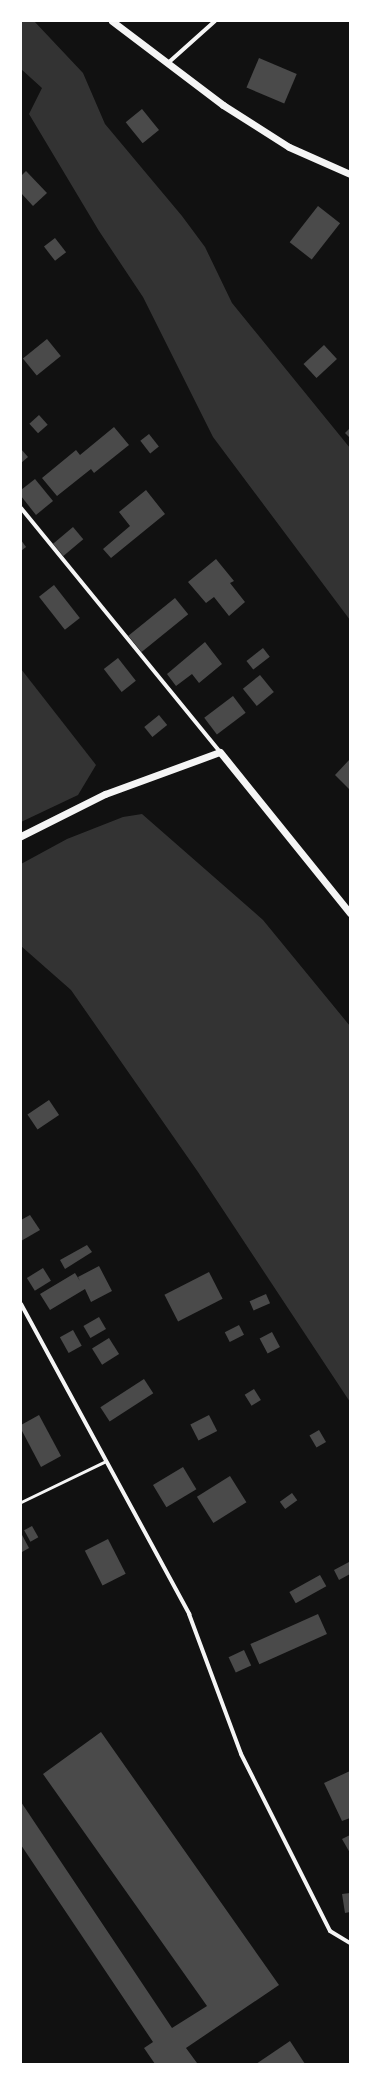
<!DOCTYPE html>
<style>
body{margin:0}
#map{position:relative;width:371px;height:2085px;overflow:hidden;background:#111;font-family:Arial,sans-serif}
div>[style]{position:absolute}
.water>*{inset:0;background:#333}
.building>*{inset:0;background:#4a4a4a;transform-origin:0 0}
.service>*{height:3px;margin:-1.5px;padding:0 1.5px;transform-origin:1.5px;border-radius:1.5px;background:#f5f5f5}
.minor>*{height:4px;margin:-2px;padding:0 2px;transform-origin:2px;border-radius:2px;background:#f5f5f5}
.tertiary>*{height:7px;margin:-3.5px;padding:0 3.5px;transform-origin:3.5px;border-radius:3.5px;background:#f5f5f5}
span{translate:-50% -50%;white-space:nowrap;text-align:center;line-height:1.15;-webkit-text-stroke:4px #fff;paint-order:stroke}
.frame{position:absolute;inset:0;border:22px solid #fff;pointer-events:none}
</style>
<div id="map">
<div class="water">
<i style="clip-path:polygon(21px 21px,34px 21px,83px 73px,105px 124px,182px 216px,205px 247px,232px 303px,350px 448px,350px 620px,213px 437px,143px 297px,99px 231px,29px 114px,42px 88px,21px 69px)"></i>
<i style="clip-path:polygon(21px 669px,96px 765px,78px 795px,21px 822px)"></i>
<i style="clip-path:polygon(142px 814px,263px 920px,350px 1026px,350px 1402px,198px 1172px,71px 990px,21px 946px,21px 864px,67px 839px,123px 817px)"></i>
</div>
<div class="building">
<i style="left:259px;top:58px;width:41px;height:32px;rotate:23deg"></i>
<i style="left:142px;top:109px;width:27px;height:21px;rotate:51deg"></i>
<i style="clip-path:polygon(26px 171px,47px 193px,33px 206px,21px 193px,21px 176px)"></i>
<i style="left:318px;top:206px;width:28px;height:46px;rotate:38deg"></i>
<i style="left:55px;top:238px;width:18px;height:14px;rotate:52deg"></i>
<i style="left:47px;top:339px;width:22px;height:31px;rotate:51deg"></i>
<i style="left:324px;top:345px;width:19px;height:28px;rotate:47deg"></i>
<i style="left:39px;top:415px;width:13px;height:13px;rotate:48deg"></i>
<i style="clip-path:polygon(114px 427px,129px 445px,94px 473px,91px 469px,57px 496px,42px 478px,76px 450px,80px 455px)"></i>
<i style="clip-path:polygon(350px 428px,350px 438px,345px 433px)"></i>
<i style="left:149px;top:434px;width:16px;height:11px;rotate:52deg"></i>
<i style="clip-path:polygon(21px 449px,28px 457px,21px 463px)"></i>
<i style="clip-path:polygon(35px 479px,53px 501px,36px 515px,21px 496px,21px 490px)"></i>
<i style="clip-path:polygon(146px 490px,165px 514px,111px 558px,103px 549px,130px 526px,119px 512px)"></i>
<i style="left:73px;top:527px;width:16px;height:26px;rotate:50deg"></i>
<i style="clip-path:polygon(21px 540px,26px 547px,21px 551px)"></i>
<i style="clip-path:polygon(216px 559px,234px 581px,230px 583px,245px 602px,229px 616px,214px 597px,206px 603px,188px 582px)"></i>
<i style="left:54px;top:585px;width:42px;height:19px;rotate:52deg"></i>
<i style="left:175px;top:598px;width:21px;height:60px;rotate:51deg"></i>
<i style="clip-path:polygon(205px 642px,222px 664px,199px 683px,192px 674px,176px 686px,167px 674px)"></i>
<i style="left:263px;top:648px;width:11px;height:21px;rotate:52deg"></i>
<i style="left:118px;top:658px;width:29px;height:18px;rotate:52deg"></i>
<i style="left:260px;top:675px;width:22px;height:22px;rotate:51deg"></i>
<i style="left:233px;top:696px;width:21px;height:36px;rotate:53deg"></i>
<i style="left:159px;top:715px;width:13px;height:19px;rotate:51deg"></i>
<i style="clip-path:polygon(350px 759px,350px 790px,335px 775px)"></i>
<i style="left:49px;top:1100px;width:18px;height:26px;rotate:56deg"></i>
<i style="clip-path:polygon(30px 1215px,40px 1230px,21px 1241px,21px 1220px)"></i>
<i style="clip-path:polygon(87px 1245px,92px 1252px,65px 1269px,60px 1260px)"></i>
<i style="clip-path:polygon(99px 1266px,112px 1291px,91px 1302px,85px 1289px,50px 1310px,40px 1294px,75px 1273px,80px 1281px,78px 1277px)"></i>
<i style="left:43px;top:1268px;width:15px;height:19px;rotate:58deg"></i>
<i style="left:209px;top:1272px;width:30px;height:50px;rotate:63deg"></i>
<i style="left:266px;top:1294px;width:10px;height:18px;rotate:66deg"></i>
<i style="left:99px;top:1317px;width:14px;height:18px;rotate:60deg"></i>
<i style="left:239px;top:1325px;width:11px;height:16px;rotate:63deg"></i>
<i style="left:73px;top:1330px;width:18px;height:15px;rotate:61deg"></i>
<i style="left:272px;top:1332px;width:17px;height:14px;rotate:62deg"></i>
<i style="left:109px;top:1338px;width:19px;height:20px;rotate:58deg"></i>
<i style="left:144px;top:1379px;width:17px;height:52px;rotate:57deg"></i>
<i style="left:254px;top:1389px;width:13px;height:11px;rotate:58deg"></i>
<i style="clip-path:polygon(39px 1415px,61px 1456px,41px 1467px,21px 1429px,21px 1425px)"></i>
<i style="left:209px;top:1415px;width:18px;height:21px;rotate:63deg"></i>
<i style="left:319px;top:1430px;width:14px;height:11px;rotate:60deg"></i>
<i style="left:183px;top:1467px;width:26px;height:35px;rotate:59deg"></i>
<i style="left:230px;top:1476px;width:31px;height:39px;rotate:58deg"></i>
<i style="left:292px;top:1493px;width:9px;height:15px;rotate:54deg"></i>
<i style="left:32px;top:1526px;width:13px;height:9px;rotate:61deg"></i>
<i style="clip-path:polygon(21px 1533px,29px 1548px,22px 1552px,21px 1549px)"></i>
<i style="left:108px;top:1539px;width:39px;height:26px;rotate:63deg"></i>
<i style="clip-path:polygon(349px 1562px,350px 1574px,339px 1580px,334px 1570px)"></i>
<i style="left:320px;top:1575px;width:13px;height:35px;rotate:61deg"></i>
<i style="left:318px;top:1614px;width:22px;height:74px;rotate:66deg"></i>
<i style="left:244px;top:1650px;width:17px;height:17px;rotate:65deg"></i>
<i style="clip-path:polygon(101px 1732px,279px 1985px,186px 2048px,197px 2063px,195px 2064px,155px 2064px,144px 2048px,153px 2042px,21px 1845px,21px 1802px,172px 2028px,207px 2006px,43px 1774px)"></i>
<i style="clip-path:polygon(350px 1771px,350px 1818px,342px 1821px,324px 1783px)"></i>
<i style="clip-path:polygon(350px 1835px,350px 1853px,342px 1839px)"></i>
<i style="clip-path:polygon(350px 1893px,350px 1912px,345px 1913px,342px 1894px)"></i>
<i style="clip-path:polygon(290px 2041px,305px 2064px,256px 2064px)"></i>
</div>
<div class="service">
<i style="left:21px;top:1502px;width:94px;rotate:-25.8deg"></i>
</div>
<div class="minor">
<i style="left:168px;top:63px;width:63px;rotate:-41.8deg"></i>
<i style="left:21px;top:508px;width:315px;rotate:50.8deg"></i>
<i style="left:21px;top:1304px;width:353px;rotate:61.5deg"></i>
<i style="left:189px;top:1614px;width:149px;rotate:69.6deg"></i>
<i style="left:241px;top:1754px;width:198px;rotate:63.3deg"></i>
<i style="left:330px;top:1931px;width:23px;rotate:31deg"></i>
</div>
<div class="tertiary">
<i style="left:112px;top:21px;width:139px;rotate:37.1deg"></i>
<i style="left:223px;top:105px;width:78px;rotate:32.5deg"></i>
<i style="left:289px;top:147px;width:67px;rotate:23.9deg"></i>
<i style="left:21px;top:836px;width:94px;rotate:-26.6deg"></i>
<i style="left:105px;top:794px;width:122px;rotate:-20.1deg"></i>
<i style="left:220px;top:752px;width:207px;rotate:51.1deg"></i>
</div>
<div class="frame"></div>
</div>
